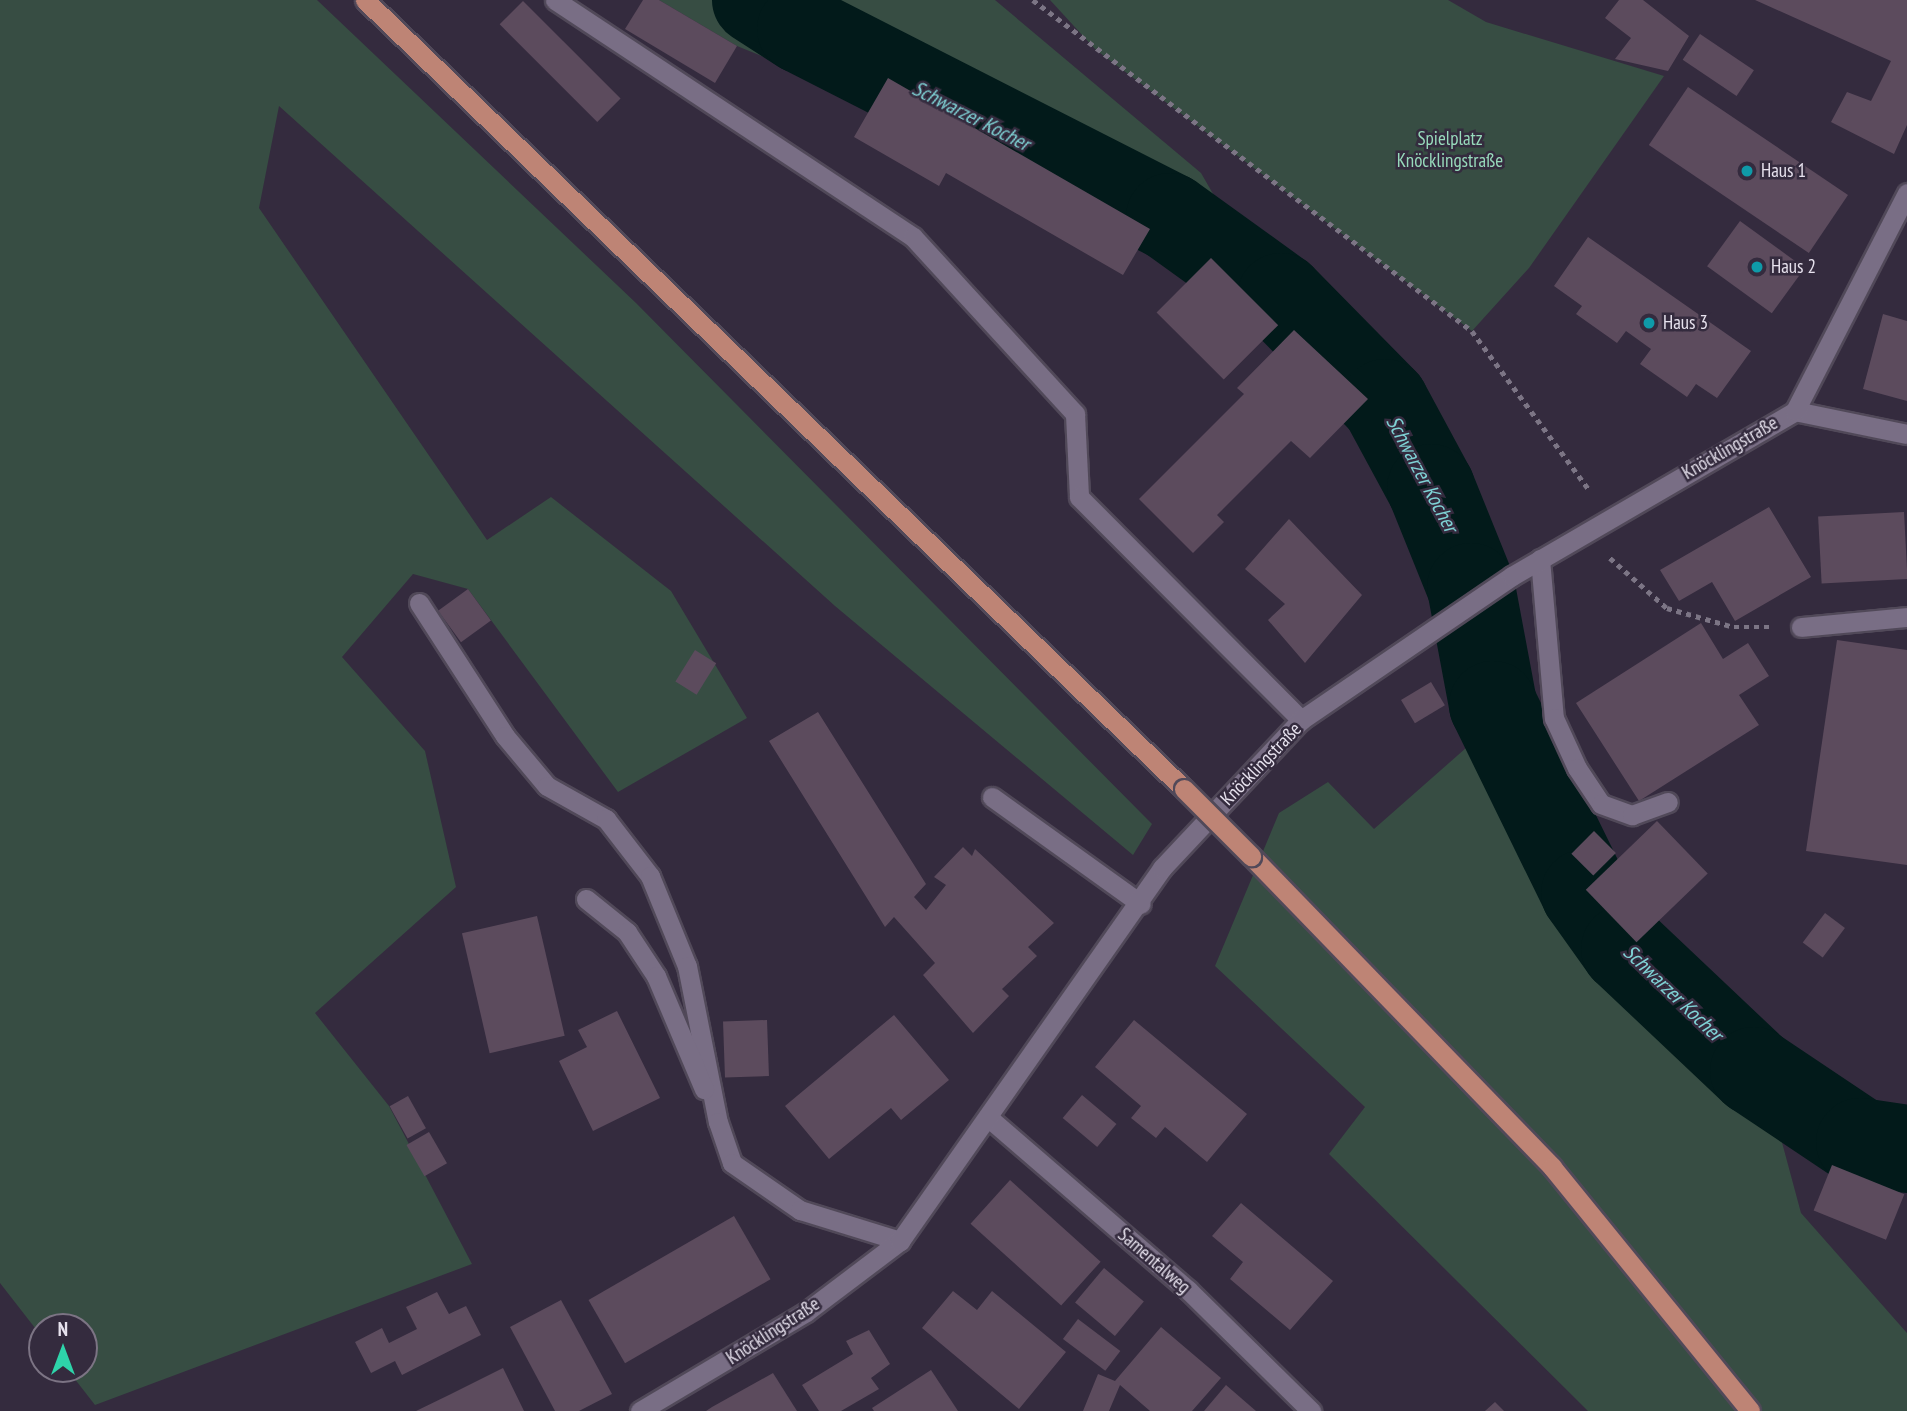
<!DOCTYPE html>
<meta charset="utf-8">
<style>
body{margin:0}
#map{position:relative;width:1907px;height:1411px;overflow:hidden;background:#342b3e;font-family:"PT Sans Narrow",sans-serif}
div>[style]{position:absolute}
.green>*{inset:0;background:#374d43}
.river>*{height:88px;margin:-44px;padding:0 44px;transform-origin:44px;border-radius:44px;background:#021a1a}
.building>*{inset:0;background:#5c4b5d;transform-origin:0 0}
.path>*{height:4.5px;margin-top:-2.25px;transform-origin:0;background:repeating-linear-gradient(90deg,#7c7585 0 5px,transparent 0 10px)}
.roads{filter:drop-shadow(2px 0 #514959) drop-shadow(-2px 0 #514959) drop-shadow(0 2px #514959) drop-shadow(0 -2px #514959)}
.service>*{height:19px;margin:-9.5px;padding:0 9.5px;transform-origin:9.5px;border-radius:9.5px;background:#796e85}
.minor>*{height:19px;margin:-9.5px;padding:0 9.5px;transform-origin:9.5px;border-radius:9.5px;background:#796e85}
.trunk>*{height:19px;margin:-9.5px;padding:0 9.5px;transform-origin:9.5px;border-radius:9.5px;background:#be8475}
.bridges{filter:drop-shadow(2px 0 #514959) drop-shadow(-2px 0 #514959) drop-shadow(0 2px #514959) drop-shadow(0 -2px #514959)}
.trunk-bridge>*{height:19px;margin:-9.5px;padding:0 9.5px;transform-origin:9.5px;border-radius:9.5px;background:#be8475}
.dots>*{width:19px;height:19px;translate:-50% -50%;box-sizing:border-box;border:4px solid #342b3e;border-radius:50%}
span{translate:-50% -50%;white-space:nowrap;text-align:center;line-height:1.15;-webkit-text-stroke:5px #342b3e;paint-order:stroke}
.park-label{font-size:19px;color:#97dabb}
.poi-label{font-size:19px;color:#e7e2ee}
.left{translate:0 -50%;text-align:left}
.street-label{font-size:19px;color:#e7e2ee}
.water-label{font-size:21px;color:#7fd2d5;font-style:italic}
.north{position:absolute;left:28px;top:1313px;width:70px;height:70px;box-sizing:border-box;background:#342b3e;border:2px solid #7c7484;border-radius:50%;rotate:0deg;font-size:19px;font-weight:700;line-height:28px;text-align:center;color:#e7e2ee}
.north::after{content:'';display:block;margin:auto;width:24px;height:32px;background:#2ed4aa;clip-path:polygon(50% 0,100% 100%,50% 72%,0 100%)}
</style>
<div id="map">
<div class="green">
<i style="clip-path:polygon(0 0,317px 0,636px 303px,1152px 824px,1133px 855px,835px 606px,279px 106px,259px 208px,487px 540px,551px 497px,671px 591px,747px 718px,618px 792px,468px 589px,413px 574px,342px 657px,425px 751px,456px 887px,315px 1013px,389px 1106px,472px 1264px,95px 1405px,67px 1369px,84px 1369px,84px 1327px,42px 1327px,42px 1337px,0 1283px)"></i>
<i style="clip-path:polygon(659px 0,995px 0,1201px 173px,1245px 249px,1394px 378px,1368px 399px,1211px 258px,1150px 229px,904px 63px,838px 87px,737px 46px)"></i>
<i style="clip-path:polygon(1050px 0,1448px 0,1486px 22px,1664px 76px,1529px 268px,1472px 331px,1096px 50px)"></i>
<i style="clip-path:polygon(1483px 733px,1563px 923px,1662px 1039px,1780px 1135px,1801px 1213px,1907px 1333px,1907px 1411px,1588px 1411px,1329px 1154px,1365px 1107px,1215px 966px,1279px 813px,1328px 782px,1374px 829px)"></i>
</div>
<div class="river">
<i style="left:756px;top:0;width:54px;rotate:32.8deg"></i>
<i style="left:801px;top:29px;width:414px;rotate:27deg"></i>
<i style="left:1170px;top:217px;width:137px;rotate:35.8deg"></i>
<i style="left:1281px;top:297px;width:148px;rotate:45.5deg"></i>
<i style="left:1385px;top:403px;width:97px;rotate:61.6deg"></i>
<i style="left:1431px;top:488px;width:107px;rotate:68deg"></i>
<i style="left:1471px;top:587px;width:120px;rotate:79.4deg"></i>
<i style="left:1493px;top:705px;width:209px;rotate:63.9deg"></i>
<i style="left:1585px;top:893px;width:69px;rotate:54.5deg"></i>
<i style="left:1625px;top:949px;width:178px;rotate:43.4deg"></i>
<i style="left:1754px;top:1071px;width:128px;rotate:33.8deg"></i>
<i style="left:1860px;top:1142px;width:48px;rotate:8.5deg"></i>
</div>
<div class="building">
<i style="clip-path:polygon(643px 0,659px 0,737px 46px,715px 83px,625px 29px)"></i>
<i style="clip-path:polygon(1619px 0,1643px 0,1689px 36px,1668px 71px,1615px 59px,1631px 38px,1605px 18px)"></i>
<i style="clip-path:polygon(1755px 0,1907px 0,1907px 125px,1894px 154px,1831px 122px,1847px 92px,1871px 101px,1891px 61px)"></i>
<i style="left:523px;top:1px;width:138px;height:33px;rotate:45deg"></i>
<i style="left:1700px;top:34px;width:65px;height:31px;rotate:34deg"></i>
<i style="clip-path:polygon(888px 78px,1150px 229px,1123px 275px,946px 173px,939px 186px,854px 137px)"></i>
<i style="left:1688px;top:87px;width:193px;height:70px;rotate:34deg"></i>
<i style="left:1740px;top:221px;width:80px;height:56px;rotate:36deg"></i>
<i style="clip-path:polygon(1588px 237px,1751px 351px,1717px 398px,1696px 384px,1687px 397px,1640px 364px,1651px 349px,1626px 331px,1617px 343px,1576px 314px,1582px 306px,1554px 286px)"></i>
<i style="left:1211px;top:258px;width:95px;height:77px;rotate:45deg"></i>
<i style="clip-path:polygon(1883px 314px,1907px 321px,1907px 401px,1863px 389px)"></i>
<i style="clip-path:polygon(1294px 330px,1368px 399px,1310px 458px,1291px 441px,1217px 515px,1224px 522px,1193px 553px,1139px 499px,1244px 394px,1237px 388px)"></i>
<i style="clip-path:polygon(1769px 507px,1811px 577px,1735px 621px,1712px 582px,1679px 601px,1660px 570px)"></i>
<i style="left:1904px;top:512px;width:67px;height:86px;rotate:87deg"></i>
<i style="clip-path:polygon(1289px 519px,1362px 595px,1305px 663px,1268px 620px,1285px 604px,1245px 569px)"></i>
<i style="left:468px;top:589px;width:39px;height:37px;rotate:54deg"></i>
<i style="clip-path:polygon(1701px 623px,1723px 659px,1748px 643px,1769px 676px,1739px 695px,1759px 725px,1639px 801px,1576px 703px)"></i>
<i style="clip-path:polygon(1837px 640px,1907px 650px,1907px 865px,1806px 851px)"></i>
<i style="left:695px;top:650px;width:25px;height:37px;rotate:32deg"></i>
<i style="left:1431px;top:682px;width:27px;height:35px;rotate:59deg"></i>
<i style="clip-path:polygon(818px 712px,926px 884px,914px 897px,926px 910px,946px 885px,934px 877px,963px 847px,972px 856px,975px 849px,1054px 923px,1028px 947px,1037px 956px,1002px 989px,1009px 996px,973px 1033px,923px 975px,935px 963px,894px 917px,885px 927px,769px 741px)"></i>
<i style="left:1657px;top:821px;width:73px;height:99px;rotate:46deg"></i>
<i style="left:1594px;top:831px;width:31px;height:32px;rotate:45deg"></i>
<i style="left:1825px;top:913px;width:25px;height:37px;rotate:37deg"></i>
<i style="left:537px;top:916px;width:123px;height:77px;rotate:77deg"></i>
<i style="clip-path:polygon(617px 1011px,660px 1098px,593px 1131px,559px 1061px,587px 1047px,578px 1030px)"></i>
<i style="clip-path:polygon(894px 1015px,949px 1080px,901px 1120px,891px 1108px,829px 1159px,785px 1106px)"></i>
<i style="left:767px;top:1020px;width:56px;height:44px;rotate:88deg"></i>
<i style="clip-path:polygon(1134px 1020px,1247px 1114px,1207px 1162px,1165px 1127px,1156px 1138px,1131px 1118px,1141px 1106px,1095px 1067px)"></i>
<i style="left:1082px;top:1095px;width:45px;height:30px;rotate:40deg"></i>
<i style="left:408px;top:1096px;width:37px;height:21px;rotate:61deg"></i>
<i style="left:429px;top:1132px;width:36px;height:26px;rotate:60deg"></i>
<i style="left:1832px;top:1165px;width:78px;height:49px;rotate:22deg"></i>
<i style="left:1010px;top:1180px;width:122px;height:59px;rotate:42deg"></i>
<i style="clip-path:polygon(1241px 1203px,1333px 1281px,1290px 1330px,1230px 1279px,1243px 1262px,1212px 1236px)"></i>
<i style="left:734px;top:1216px;width:73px;height:168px;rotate:60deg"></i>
<i style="left:1104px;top:1268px;width:52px;height:45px;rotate:40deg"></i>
<i style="clip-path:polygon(953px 1291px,977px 1310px,992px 1291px,1066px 1352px,1019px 1409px,922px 1328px)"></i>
<i style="clip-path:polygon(437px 1292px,449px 1314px,466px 1306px,481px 1335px,402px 1375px,395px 1361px,371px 1373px,355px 1342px,382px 1328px,389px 1343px,417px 1329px,406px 1307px)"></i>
<i style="clip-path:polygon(561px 1300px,612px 1394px,579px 1411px,555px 1411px,510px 1327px)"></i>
<i style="left:1078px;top:1319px;width:53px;height:25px;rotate:37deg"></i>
<i style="clip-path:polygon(1161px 1327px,1221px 1378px,1192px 1411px,1150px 1411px,1120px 1385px,1109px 1411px,1083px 1411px,1098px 1374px,1115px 1381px)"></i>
<i style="clip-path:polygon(869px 1330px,890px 1364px,871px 1378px,879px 1389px,841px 1411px,819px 1411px,802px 1385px,853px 1354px,846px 1341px)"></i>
<i style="clip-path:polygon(503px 1368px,524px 1411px,416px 1411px,451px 1394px)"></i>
<i style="clip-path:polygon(931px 1370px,958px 1411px,874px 1411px,872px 1408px)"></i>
<i style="clip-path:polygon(773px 1373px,797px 1411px,706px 1411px,712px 1407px)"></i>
<i style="clip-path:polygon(1226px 1385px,1256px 1411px,1204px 1411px)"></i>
<i style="clip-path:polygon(1495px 1402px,1504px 1411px,1485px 1411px)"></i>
</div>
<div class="path">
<i style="left:1033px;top:0;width:550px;rotate:37.02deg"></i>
<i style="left:1472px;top:331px;width:199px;rotate:53.6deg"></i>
<i style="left:1610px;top:558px;width:76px;rotate:41.3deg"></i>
<i style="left:1667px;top:608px;width:70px;rotate:15.8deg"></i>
<i style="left:1734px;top:627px;width:35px"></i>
</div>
<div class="roads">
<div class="service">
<i style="left:555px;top:0;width:429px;rotate:33.5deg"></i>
<i style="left:913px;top:237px;width:240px;rotate:47.5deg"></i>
<i style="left:1075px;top:414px;width:83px;rotate:87.2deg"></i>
<i style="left:1079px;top:497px;width:315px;rotate:45.1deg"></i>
<i style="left:1540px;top:559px;width:160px;rotate:85deg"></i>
<i style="left:1554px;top:718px;width:55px;rotate:65.3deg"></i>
<i style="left:1577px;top:768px;width:43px;rotate:56.3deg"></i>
<i style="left:1601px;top:804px;width:33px;rotate:20deg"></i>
<i style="left:1632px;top:815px;width:38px;rotate:-20deg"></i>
<i style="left:419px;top:603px;width:158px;rotate:57.1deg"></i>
<i style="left:505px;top:736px;width:65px;rotate:50deg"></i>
<i style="left:547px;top:786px;width:68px;rotate:29.2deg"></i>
<i style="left:606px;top:819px;width:72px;rotate:52.3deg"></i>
<i style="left:650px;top:876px;width:97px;rotate:67.7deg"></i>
<i style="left:687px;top:966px;width:159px;rotate:78.8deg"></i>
<i style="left:1801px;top:627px;width:106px;rotate:-5.4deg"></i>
<i style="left:992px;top:797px;width:183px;rotate:35.7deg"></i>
<i style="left:586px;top:899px;width:53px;rotate:38.8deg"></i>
<i style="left:627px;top:932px;width:53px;rotate:56.6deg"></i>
<i style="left:656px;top:976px;width:123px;rotate:67deg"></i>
</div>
<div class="minor">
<i style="left:1795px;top:411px;width:114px;rotate:11.6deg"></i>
<i style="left:990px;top:1119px;width:262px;rotate:40.8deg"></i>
<i style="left:1188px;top:1290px;width:173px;rotate:44.5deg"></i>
<i style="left:718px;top:1122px;width:43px;rotate:71.1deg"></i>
<i style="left:732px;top:1163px;width:83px;rotate:34.7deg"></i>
<i style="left:800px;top:1210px;width:105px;rotate:17.2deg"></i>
<i style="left:640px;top:1411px;width:193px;rotate:-30.8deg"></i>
<i style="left:806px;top:1312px;width:118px;rotate:-37.1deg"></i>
<i style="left:900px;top:1241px;width:456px;rotate:-54.9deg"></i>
<i style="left:1162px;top:868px;width:203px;rotate:-46.8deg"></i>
<i style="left:1301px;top:720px;width:255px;rotate:-34.3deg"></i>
<i style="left:1512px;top:576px;width:328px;rotate:-30.2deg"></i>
<i style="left:1795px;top:411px;width:245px;rotate:-62.8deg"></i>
</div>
<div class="trunk">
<i style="left:365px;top:0;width:1137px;rotate:43.93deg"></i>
<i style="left:1251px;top:856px;width:433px;rotate:45.9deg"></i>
<i style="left:1552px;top:1167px;width:314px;rotate:50.9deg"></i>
</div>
</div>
<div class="bridges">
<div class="trunk-bridge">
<i style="left:1184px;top:789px;width:95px;rotate:45deg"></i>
</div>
</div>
<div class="dots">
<i style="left:1747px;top:171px;background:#0f9aa8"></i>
<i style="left:1757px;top:267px;background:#0f9aa8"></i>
<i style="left:1649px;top:323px;background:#0f9aa8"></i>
</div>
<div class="park-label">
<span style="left:1450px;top:150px">Spielplatz<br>Knöcklingstraße</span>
</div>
<div class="poi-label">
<span class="left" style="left:1761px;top:171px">Haus 1</span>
<span class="left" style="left:1771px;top:267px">Haus 2</span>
<span class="left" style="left:1663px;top:323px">Haus 3</span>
</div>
<div class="street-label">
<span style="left:1730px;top:448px;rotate:-30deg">Knöcklingstraße</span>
<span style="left:1261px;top:764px;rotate:-46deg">Knöcklingstraße</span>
<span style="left:1154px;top:1261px;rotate:41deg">Samentalweg</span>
<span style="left:773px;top:1331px;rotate:-33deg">Knöcklingstraße</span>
</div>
<div class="water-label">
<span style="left:971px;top:116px;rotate:27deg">Schwarzer Kocher</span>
<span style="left:1422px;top:474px;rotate:62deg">Schwarzer Kocher</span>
<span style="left:1673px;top:993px;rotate:44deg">Schwarzer Kocher</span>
</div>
<div class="north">N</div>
</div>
